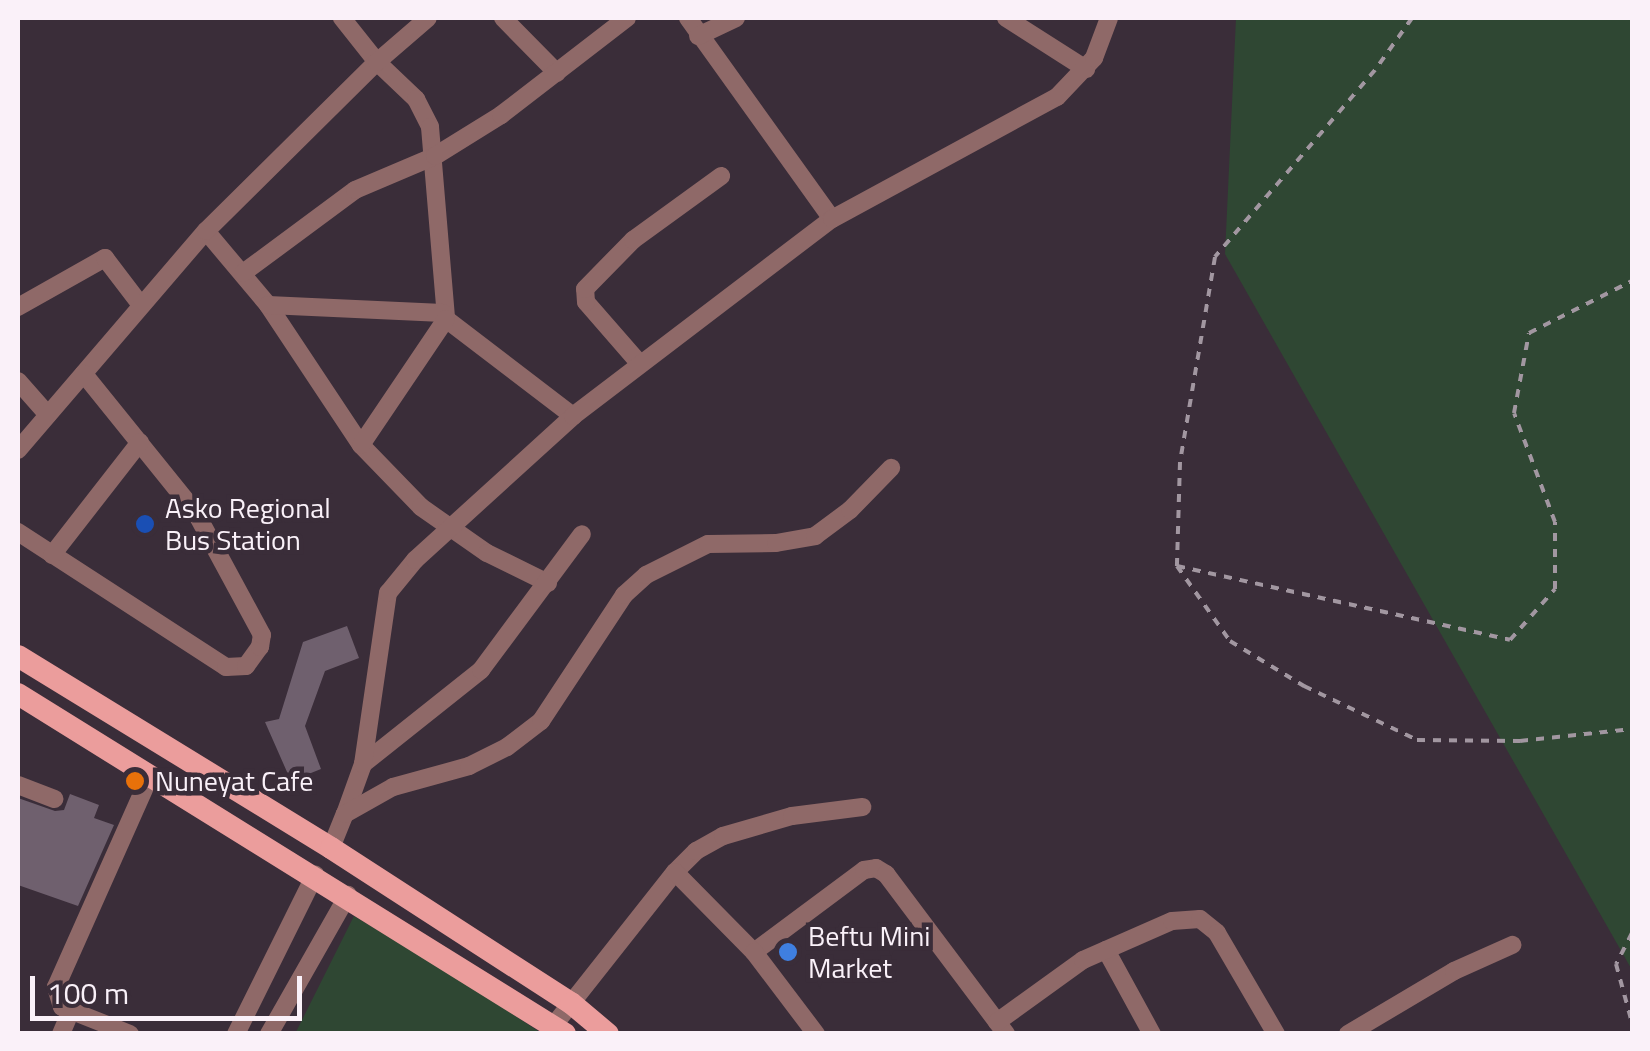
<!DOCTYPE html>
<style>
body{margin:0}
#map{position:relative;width:1650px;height:1051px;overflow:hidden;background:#3a2d39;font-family:"Titillium Web",sans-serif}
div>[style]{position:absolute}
.green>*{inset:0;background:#2f4733}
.building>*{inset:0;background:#6f606e}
.path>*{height:4px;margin-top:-2px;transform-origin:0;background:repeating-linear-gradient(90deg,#a297a1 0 8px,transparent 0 16px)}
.minor>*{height:18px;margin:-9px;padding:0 9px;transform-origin:9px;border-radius:9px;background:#8f6968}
.major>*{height:22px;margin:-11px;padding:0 11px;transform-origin:11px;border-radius:11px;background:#eb9d9c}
.dots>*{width:28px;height:28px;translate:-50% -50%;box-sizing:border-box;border:5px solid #3a2d39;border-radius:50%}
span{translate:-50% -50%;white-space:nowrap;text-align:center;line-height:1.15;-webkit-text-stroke:9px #3a2d39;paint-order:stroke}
.poi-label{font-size:28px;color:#faf1f9}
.left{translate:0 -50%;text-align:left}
.frame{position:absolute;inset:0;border:20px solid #faf1f9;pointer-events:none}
.scale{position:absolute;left:30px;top:976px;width:272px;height:45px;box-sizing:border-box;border:5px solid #faf1f9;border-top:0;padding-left:12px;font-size:30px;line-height:35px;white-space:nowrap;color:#faf1f9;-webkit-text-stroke:8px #3a2d39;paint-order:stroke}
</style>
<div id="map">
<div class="green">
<i style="clip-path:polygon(1236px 18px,1632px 18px,1632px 970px,1225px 254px)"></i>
<i style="clip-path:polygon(354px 916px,472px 987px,541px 1033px,295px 1034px)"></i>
</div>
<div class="building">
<i style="clip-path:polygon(347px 626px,359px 658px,325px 671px,305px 726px,321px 769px,291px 781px,265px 722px,279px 719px,303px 642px)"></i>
<i style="clip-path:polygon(70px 794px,99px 805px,94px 818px,114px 825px,78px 906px,18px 885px,18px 798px,55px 811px,64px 810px)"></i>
</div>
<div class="path">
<i style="left:1412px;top:18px;width:64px;rotate:125.4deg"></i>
<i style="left:1375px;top:70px;width:246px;rotate:130.6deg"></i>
<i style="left:1215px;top:257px;width:208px;rotate:99.7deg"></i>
<i style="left:1180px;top:462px;width:104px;rotate:91.7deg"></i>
<i style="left:1177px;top:566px;width:92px;rotate:54.8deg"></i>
<i style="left:1230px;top:641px;width:87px;rotate:31.3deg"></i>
<i style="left:1304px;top:686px;width:125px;rotate:25.5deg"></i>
<i style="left:1417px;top:740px;width:103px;rotate:0.6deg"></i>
<i style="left:1520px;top:741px;width:113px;rotate:-6.1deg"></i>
<i style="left:1177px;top:566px;width:341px;rotate:12.5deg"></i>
<i style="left:1510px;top:640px;width:68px;rotate:-48.6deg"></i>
<i style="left:1555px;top:589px;width:67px;rotate:-90deg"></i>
<i style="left:1555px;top:522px;width:116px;rotate:-110.6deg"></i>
<i style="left:1514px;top:413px;width:81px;rotate:-79.4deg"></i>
<i style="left:1529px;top:333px;width:115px;rotate:-26.8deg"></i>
<i style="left:1632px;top:933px;width:35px;rotate:117deg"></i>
<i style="left:1616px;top:964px;width:61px;rotate:74.8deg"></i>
</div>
<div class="minor">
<i style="left:342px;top:18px;width:56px;rotate:51.5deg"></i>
<i style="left:377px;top:62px;width:54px;rotate:43.5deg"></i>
<i style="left:416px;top:99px;width:31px;rotate:63deg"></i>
<i style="left:430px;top:127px;width:193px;rotate:85.2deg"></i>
<i style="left:446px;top:319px;width:160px;rotate:37.4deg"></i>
<i style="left:503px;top:18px;width:77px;rotate:45.5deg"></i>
<i style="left:688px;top:18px;width:247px;rotate:54.4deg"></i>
<i style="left:1006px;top:18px;width:95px;rotate:32.5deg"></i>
<i style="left:698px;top:36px;width:42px;rotate:-25.3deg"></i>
<i style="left:206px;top:231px;width:97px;rotate:50deg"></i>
<i style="left:268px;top:305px;width:168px;rotate:56.4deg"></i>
<i style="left:361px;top:445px;width:86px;rotate:45.9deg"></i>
<i style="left:421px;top:507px;width:80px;rotate:34.9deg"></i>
<i style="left:487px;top:553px;width:68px;rotate:26.2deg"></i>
<i style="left:243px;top:273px;width:139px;rotate:-36.5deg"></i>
<i style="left:355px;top:190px;width:87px;rotate:-23deg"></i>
<i style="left:435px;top:156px;width:78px;rotate:-31.8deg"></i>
<i style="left:501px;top:115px;width:159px;rotate:-37.6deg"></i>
<i style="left:268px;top:305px;width:175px;rotate:2.6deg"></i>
<i style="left:18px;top:307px;width:100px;rotate:-29.4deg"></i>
<i style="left:105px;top:258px;width:58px;rotate:52.7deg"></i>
<i style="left:640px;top:364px;width:82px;rotate:-131.1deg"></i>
<i style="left:586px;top:302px;width:13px;rotate:-94deg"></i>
<i style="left:585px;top:289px;width:69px;rotate:-45.6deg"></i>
<i style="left:633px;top:240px;width:109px;rotate:-36deg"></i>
<i style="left:18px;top:381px;width:45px;rotate:48.6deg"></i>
<i style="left:361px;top:445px;width:152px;rotate:-56deg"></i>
<i style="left:18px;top:450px;width:289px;rotate:-49.4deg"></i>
<i style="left:206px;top:231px;width:240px;rotate:-44.7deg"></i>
<i style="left:377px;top:62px;width:67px;rotate:-40.8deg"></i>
<i style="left:18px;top:532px;width:248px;rotate:33deg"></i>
<i style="left:226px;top:667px;width:20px;rotate:-3deg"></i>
<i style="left:246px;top:666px;width:24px;rotate:-54deg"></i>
<i style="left:260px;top:647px;width:12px;rotate:-81deg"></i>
<i style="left:262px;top:635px;width:139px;rotate:-118.4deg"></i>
<i style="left:196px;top:513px;width:179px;rotate:-128.9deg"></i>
<i style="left:52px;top:555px;width:143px;rotate:-52.1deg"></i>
<i style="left:363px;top:764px;width:151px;rotate:-38.5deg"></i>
<i style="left:481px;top:670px;width:169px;rotate:-53.4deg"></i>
<i style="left:18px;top:785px;width:39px;rotate:21deg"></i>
<i style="left:345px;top:814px;width:53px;rotate:-70.2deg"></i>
<i style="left:363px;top:764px;width:173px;rotate:-81.7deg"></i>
<i style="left:388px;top:593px;width:43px;rotate:-50.7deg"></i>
<i style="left:415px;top:560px;width:214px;rotate:-42.3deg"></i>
<i style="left:573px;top:416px;width:325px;rotate:-37.3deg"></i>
<i style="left:832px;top:219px;width:256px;rotate:-28.5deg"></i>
<i style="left:1057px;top:97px;width:54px;rotate:-46.5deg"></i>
<i style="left:1094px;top:58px;width:43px;rotate:-69.4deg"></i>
<i style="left:331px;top:848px;width:37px;rotate:-68deg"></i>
<i style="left:345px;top:814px;width:55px;rotate:-29.4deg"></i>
<i style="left:393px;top:787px;width:79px;rotate:-15.4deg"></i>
<i style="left:469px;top:766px;width:42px;rotate:-26.6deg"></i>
<i style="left:507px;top:747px;width:43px;rotate:-37.4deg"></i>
<i style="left:541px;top:721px;width:151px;rotate:-56.6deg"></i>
<i style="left:624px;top:595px;width:30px;rotate:-42deg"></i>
<i style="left:646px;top:575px;width:69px;rotate:-26.6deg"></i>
<i style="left:708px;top:544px;width:68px;rotate:-0.8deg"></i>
<i style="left:776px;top:543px;width:40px;rotate:-10deg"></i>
<i style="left:815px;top:536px;width:44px;rotate:-36.6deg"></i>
<i style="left:850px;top:510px;width:59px;rotate:-45.7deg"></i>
<i style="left:675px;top:872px;width:30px;rotate:-45deg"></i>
<i style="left:696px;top:851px;width:31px;rotate:-29deg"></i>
<i style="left:723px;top:836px;width:72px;rotate:-16.2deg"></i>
<i style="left:792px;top:816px;width:71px;rotate:-7.3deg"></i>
<i style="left:1106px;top:950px;width:96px;rotate:61.3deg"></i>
<i style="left:754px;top:952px;width:137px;rotate:-36.7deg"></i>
<i style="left:864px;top:870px;width:12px;rotate:-9deg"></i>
<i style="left:876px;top:868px;width:12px;rotate:31deg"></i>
<i style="left:886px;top:874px;width:200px;rotate:53.1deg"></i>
<i style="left:997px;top:1022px;width:106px;rotate:-35.8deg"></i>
<i style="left:1083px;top:960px;width:97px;rotate:-23.7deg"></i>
<i style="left:1172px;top:921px;width:28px;rotate:-4deg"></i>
<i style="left:1200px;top:919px;width:22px;rotate:39deg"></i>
<i style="left:1217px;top:933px;width:117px;rotate:59.7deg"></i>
<i style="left:554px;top:1025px;width:195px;rotate:-51.7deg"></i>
<i style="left:675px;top:872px;width:112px;rotate:45.4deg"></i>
<i style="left:754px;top:952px;width:103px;rotate:52.9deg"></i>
<i style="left:61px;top:1034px;width:26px;rotate:-67deg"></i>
<i style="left:130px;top:1034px;width:73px;rotate:-158.3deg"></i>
<i style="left:62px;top:1007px;width:21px;rotate:-107deg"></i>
<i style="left:56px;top:987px;width:231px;rotate:-66deg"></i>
<i style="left:236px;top:1034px;width:178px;rotate:-63.6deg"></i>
<i style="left:269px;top:1034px;width:160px;rotate:-60.4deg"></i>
<i style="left:1348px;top:1034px;width:123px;rotate:-30.7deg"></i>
<i style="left:1454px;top:971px;width:64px;rotate:-24.1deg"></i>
</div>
<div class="major">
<i style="left:18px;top:656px;width:367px;rotate:31.5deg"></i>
<i style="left:331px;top:848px;width:286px;rotate:32.9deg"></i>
<i style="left:571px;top:1003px;width:48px;rotate:40deg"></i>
<i style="left:18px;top:694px;width:644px;rotate:31.86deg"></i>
</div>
<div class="dots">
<i style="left:145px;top:524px;background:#1a4fb4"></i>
<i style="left:135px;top:781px;background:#e8710a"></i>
<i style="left:788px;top:952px;background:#3f7fe0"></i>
</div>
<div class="poi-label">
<span class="left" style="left:165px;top:524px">Asko Regional<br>Bus Station</span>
<span class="left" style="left:155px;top:781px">Nuneyat Cafe</span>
<span class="left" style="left:808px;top:952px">Beftu Mini<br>Market</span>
</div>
<div class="frame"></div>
<div class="scale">100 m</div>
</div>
